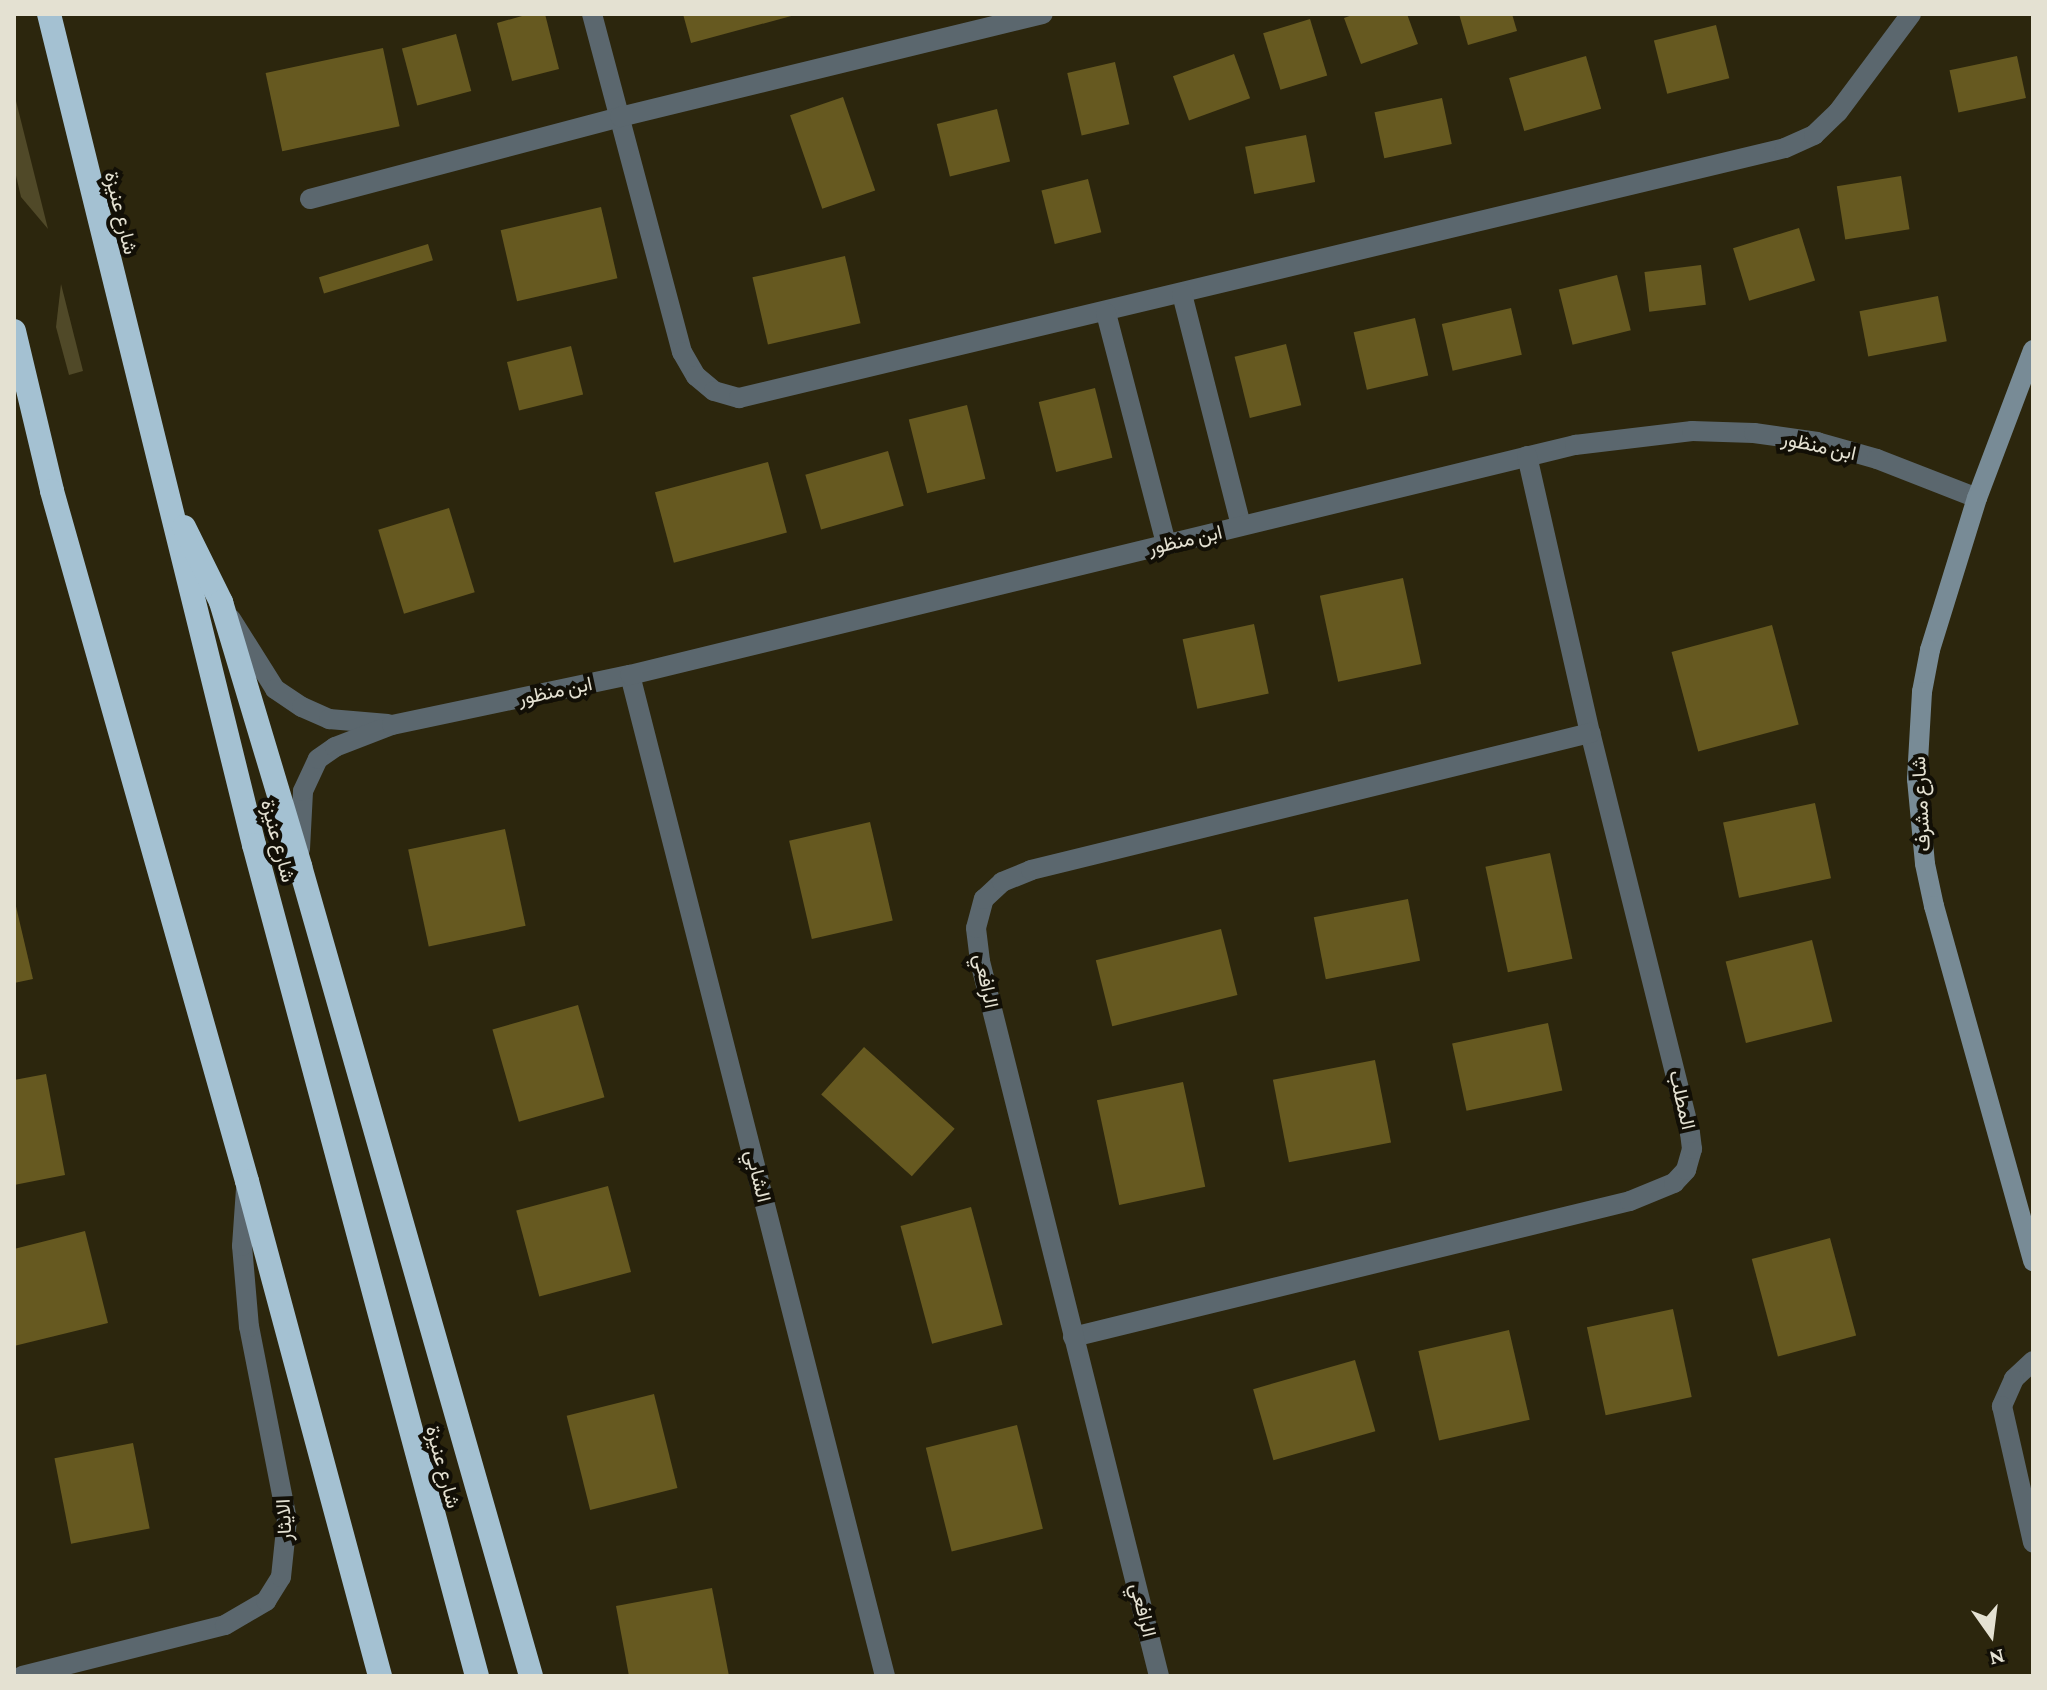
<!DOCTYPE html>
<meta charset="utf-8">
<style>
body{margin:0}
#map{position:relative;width:2047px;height:1690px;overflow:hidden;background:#2c260d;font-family:"Crimson Pro",Vazirmatn,serif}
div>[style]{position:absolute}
.green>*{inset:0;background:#504928}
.building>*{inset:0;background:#665920;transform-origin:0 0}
.lane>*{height:20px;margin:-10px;padding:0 10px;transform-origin:10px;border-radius:10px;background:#5b676e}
.street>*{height:20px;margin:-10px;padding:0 10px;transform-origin:10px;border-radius:10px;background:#5b676e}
.secondary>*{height:20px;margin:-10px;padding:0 10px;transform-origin:10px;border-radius:10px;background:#788b96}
.highway>*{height:24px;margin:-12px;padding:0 12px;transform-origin:12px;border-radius:12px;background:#a4c1d2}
span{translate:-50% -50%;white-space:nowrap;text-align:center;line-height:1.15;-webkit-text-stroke:8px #120f06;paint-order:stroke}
.street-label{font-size:20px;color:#e4e1d2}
.frame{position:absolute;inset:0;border:16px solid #e4e1d2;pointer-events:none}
.north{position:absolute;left:1951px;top:1594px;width:80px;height:80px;-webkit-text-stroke:6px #120f06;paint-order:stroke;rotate:166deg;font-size:22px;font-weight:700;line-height:32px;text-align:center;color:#e4e1d2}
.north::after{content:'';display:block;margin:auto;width:28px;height:36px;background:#e4e1d2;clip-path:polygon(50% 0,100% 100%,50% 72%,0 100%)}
</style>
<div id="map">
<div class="green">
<i style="clip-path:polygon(14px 98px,15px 97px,48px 229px,21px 197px,14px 167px)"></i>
<i style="clip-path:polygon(61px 284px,83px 371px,69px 375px,56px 327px)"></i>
</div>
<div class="building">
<i style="clip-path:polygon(529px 14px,545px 14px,559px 69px,512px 81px,497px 23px)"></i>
<i style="clip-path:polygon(683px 14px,795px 14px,795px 15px,691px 43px)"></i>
<i style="clip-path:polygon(1355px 14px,1407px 14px,1418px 44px,1361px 64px,1344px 18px)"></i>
<i style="clip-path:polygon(1459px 14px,1512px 14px,1517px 31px,1468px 45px)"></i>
<i style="left:1310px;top:19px;width:59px;height:49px;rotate:73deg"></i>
<i style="left:1716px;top:25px;width:55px;height:64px;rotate:76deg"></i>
<i style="left:456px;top:34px;width:59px;height:56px;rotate:75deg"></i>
<i style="left:383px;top:48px;width:80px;height:120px;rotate:78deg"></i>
<i style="left:1234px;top:54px;width:47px;height:65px;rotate:70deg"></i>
<i style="left:1586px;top:56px;width:55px;height:80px;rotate:74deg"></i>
<i style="left:2017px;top:56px;width:43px;height:69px;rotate:78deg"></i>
<i style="left:1115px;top:62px;width:64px;height:49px;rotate:77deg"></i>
<i style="left:843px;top:97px;width:99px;height:56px;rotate:71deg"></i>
<i style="left:1442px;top:98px;width:47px;height:69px;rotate:78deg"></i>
<i style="left:997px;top:109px;width:54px;height:62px;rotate:76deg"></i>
<i style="left:1306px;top:135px;width:48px;height:62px;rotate:79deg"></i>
<i style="left:1901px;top:176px;width:54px;height:65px;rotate:81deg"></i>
<i style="left:1088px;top:179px;width:55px;height:48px;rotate:76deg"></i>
<i style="left:601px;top:207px;width:73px;height:103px;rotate:77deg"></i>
<i style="left:1799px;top:228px;width:55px;height:69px;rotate:73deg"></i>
<i style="left:428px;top:244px;width:17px;height:114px;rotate:73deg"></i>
<i style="left:845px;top:256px;width:69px;height:95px;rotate:77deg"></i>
<i style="left:1701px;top:265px;width:40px;height:57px;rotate:83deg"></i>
<i style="left:1617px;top:275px;width:57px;height:60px;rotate:76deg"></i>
<i style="left:1938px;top:296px;width:46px;height:80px;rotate:79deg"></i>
<i style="left:1511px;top:308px;width:48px;height:71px;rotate:77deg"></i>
<i style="left:1415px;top:318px;width:59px;height:63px;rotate:77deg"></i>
<i style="left:1286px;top:344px;width:63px;height:53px;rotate:76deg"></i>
<i style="left:571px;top:346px;width:50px;height:66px;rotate:76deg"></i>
<i style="left:1095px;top:388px;width:72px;height:58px;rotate:76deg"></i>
<i style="left:967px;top:405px;width:76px;height:60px;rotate:76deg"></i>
<i style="left:888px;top:451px;width:57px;height:86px;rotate:74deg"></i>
<i style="left:768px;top:462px;width:73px;height:117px;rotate:75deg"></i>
<i style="left:449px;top:508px;width:88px;height:74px;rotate:73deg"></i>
<i style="left:1403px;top:578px;width:88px;height:85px;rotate:78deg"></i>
<i style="left:1254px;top:624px;width:71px;height:73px;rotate:78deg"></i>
<i style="left:1772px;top:625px;width:103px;height:104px;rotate:75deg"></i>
<i style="left:1815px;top:803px;width:77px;height:94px;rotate:78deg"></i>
<i style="left:870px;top:822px;width:101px;height:83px;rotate:77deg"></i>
<i style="left:505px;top:829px;width:99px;height:99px;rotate:78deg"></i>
<i style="left:1550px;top:853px;width:108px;height:66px;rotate:78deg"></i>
<i style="clip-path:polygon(14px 898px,33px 979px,14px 983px)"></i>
<i style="left:1408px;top:899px;width:63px;height:96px;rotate:79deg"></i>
<i style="left:1221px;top:929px;width:68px;height:129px;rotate:76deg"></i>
<i style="left:1812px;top:940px;width:84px;height:89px;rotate:76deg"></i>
<i style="left:578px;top:1005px;width:96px;height:89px;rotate:74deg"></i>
<i style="left:1548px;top:1023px;width:69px;height:98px;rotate:78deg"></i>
<i style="left:864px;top:1047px;width:122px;height:64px;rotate:42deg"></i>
<i style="left:1375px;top:1060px;width:84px;height:104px;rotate:79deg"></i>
<i style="clip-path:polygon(46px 1074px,65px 1175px,14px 1185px,14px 1080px)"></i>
<i style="left:1183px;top:1082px;width:107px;height:88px;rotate:78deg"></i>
<i style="left:608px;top:1186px;width:89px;height:95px;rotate:75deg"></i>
<i style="left:971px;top:1207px;width:122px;height:73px;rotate:75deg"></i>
<i style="clip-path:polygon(85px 1231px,108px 1323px,14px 1346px,14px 1249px)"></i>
<i style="left:1830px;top:1238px;width:101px;height:81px;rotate:75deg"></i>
<i style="left:1673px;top:1309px;width:90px;height:88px;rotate:78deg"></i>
<i style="left:1509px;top:1330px;width:92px;height:93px;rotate:77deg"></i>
<i style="left:1355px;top:1360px;width:74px;height:106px;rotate:74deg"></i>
<i style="left:654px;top:1394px;width:97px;height:90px;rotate:76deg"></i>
<i style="left:1017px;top:1425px;width:107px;height:94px;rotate:76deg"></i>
<i style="left:133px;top:1443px;width:87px;height:80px;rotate:79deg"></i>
<i style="clip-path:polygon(712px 1588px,729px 1676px,629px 1676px,616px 1606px)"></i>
</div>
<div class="lane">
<i style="left:2033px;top:1361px;width:26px;rotate:137deg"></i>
<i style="left:2014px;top:1379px;width:30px;rotate:114deg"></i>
<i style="left:2002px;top:1406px;width:140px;rotate:77.2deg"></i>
</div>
<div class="street">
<i style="left:592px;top:14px;width:350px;rotate:75.1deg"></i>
<i style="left:682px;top:352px;width:28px;rotate:60deg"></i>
<i style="left:696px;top:376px;width:23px;rotate:40deg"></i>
<i style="left:714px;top:391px;width:26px;rotate:16deg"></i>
<i style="left:739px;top:398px;width:1075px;rotate:-13.44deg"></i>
<i style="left:1785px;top:148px;width:32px;rotate:-24deg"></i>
<i style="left:1814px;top:135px;width:33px;rotate:-44deg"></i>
<i style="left:1838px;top:112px;width:122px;rotate:-53.3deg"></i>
<i style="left:310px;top:199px;width:321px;rotate:-14.8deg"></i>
<i style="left:620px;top:117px;width:435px;rotate:-13.7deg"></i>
<i style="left:1182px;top:294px;width:239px;rotate:75.7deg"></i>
<i style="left:1106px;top:313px;width:239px;rotate:75.4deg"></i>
<i style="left:231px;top:619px;width:83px;rotate:57.8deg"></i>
<i style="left:275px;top:689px;width:32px;rotate:34deg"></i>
<i style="left:302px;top:707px;width:30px;rotate:24deg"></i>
<i style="left:329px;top:719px;width:59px;rotate:4.8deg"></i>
<i style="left:630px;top:675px;width:1033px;rotate:75.71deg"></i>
<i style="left:300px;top:849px;width:58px;rotate:-87deg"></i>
<i style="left:303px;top:791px;width:35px;rotate:-65deg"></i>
<i style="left:318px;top:759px;width:21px;rotate:-35deg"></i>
<i style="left:335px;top:747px;width:61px;rotate:-21.1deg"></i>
<i style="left:392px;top:725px;width:243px;rotate:-11.9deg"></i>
<i style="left:630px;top:675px;width:973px;rotate:-13.68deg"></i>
<i style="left:1575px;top:445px;width:118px;rotate:-6.8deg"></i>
<i style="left:1692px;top:431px;width:62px;rotate:1.8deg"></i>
<i style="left:1754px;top:433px;width:64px;rotate:8.1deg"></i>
<i style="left:1817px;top:442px;width:62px;rotate:15.8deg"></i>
<i style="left:1877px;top:459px;width:107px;rotate:21.3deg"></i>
<i style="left:1073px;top:1337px;width:573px;rotate:-13.72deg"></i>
<i style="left:1630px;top:1201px;width:48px;rotate:-22.2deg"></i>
<i style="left:1674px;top:1183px;width:18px;rotate:-47deg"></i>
<i style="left:1686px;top:1170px;width:22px;rotate:-74deg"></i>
<i style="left:1692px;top:1149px;width:16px;rotate:-97deg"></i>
<i style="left:1690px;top:1133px;width:412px;rotate:-104deg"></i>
<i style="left:1590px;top:733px;width:284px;rotate:-102.8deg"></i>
<i style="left:22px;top:1676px;width:209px;rotate:-14.1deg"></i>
<i style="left:225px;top:1625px;width:48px;rotate:-30.3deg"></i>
<i style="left:266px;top:1601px;width:28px;rotate:-58deg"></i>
<i style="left:281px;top:1577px;width:57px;rotate:-84deg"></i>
<i style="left:287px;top:1520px;width:197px;rotate:-101.1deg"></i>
<i style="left:249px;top:1327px;width:81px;rotate:-94.9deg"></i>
<i style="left:242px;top:1246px;width:57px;rotate:-86deg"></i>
<i style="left:1159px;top:1676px;width:737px;rotate:-104.06deg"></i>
<i style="left:980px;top:961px;width:33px;rotate:-97deg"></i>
<i style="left:976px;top:928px;width:30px;rotate:-75deg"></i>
<i style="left:984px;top:899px;width:25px;rotate:-43deg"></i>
<i style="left:1002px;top:882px;width:31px;rotate:-22deg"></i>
<i style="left:1031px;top:870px;width:576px;rotate:-13.77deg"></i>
</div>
<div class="secondary">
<i style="left:2033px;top:350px;width:158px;rotate:110.7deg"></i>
<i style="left:1977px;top:498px;width:159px;rotate:107.2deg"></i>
<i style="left:1930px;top:650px;width:43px;rotate:100.8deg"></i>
<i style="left:1922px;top:692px;width:87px;rotate:93.3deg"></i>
<i style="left:1917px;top:779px;width:85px;rotate:84.6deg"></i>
<i style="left:1925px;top:864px;width:43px;rotate:77.9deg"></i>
<i style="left:1934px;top:906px;width:369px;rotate:74.4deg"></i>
</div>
<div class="highway">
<i style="left:49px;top:14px;width:856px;rotate:76.14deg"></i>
<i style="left:254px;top:845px;width:860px;rotate:74.98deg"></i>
<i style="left:14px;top:331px;width:164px;rotate:76.6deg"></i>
<i style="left:52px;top:491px;width:717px;rotate:74.22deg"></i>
<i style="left:247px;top:1181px;width:513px;rotate:74.96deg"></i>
<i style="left:184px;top:527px;width:84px;rotate:63.7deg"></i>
<i style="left:221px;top:602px;width:276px;rotate:73.3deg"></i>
<i style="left:300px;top:866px;width:842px;rotate:74.08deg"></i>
</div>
<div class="street-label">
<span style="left:121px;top:213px;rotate:76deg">شارع عنيزة</span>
<span style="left:1819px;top:446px;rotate:12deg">ابن منظور</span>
<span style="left:1185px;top:540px;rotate:-13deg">ابن منظور</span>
<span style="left:555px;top:691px;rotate:-12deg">ابن منظور</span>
<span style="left:1921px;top:804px;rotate:-93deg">شارع مشرف</span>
<span style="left:278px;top:841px;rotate:75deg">شارع عنيزة</span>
<span style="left:986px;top:981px;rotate:78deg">الرافعي</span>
<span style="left:1682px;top:1100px;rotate:77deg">المطلب</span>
<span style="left:758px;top:1176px;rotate:76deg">الشابي</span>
<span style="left:443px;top:1467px;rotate:75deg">شارع عنيزة</span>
<span style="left:284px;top:1520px;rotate:-93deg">الايثار</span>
<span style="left:1143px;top:1610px;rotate:76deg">الرافعي</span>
</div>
<div class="frame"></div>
<div class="north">N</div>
</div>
